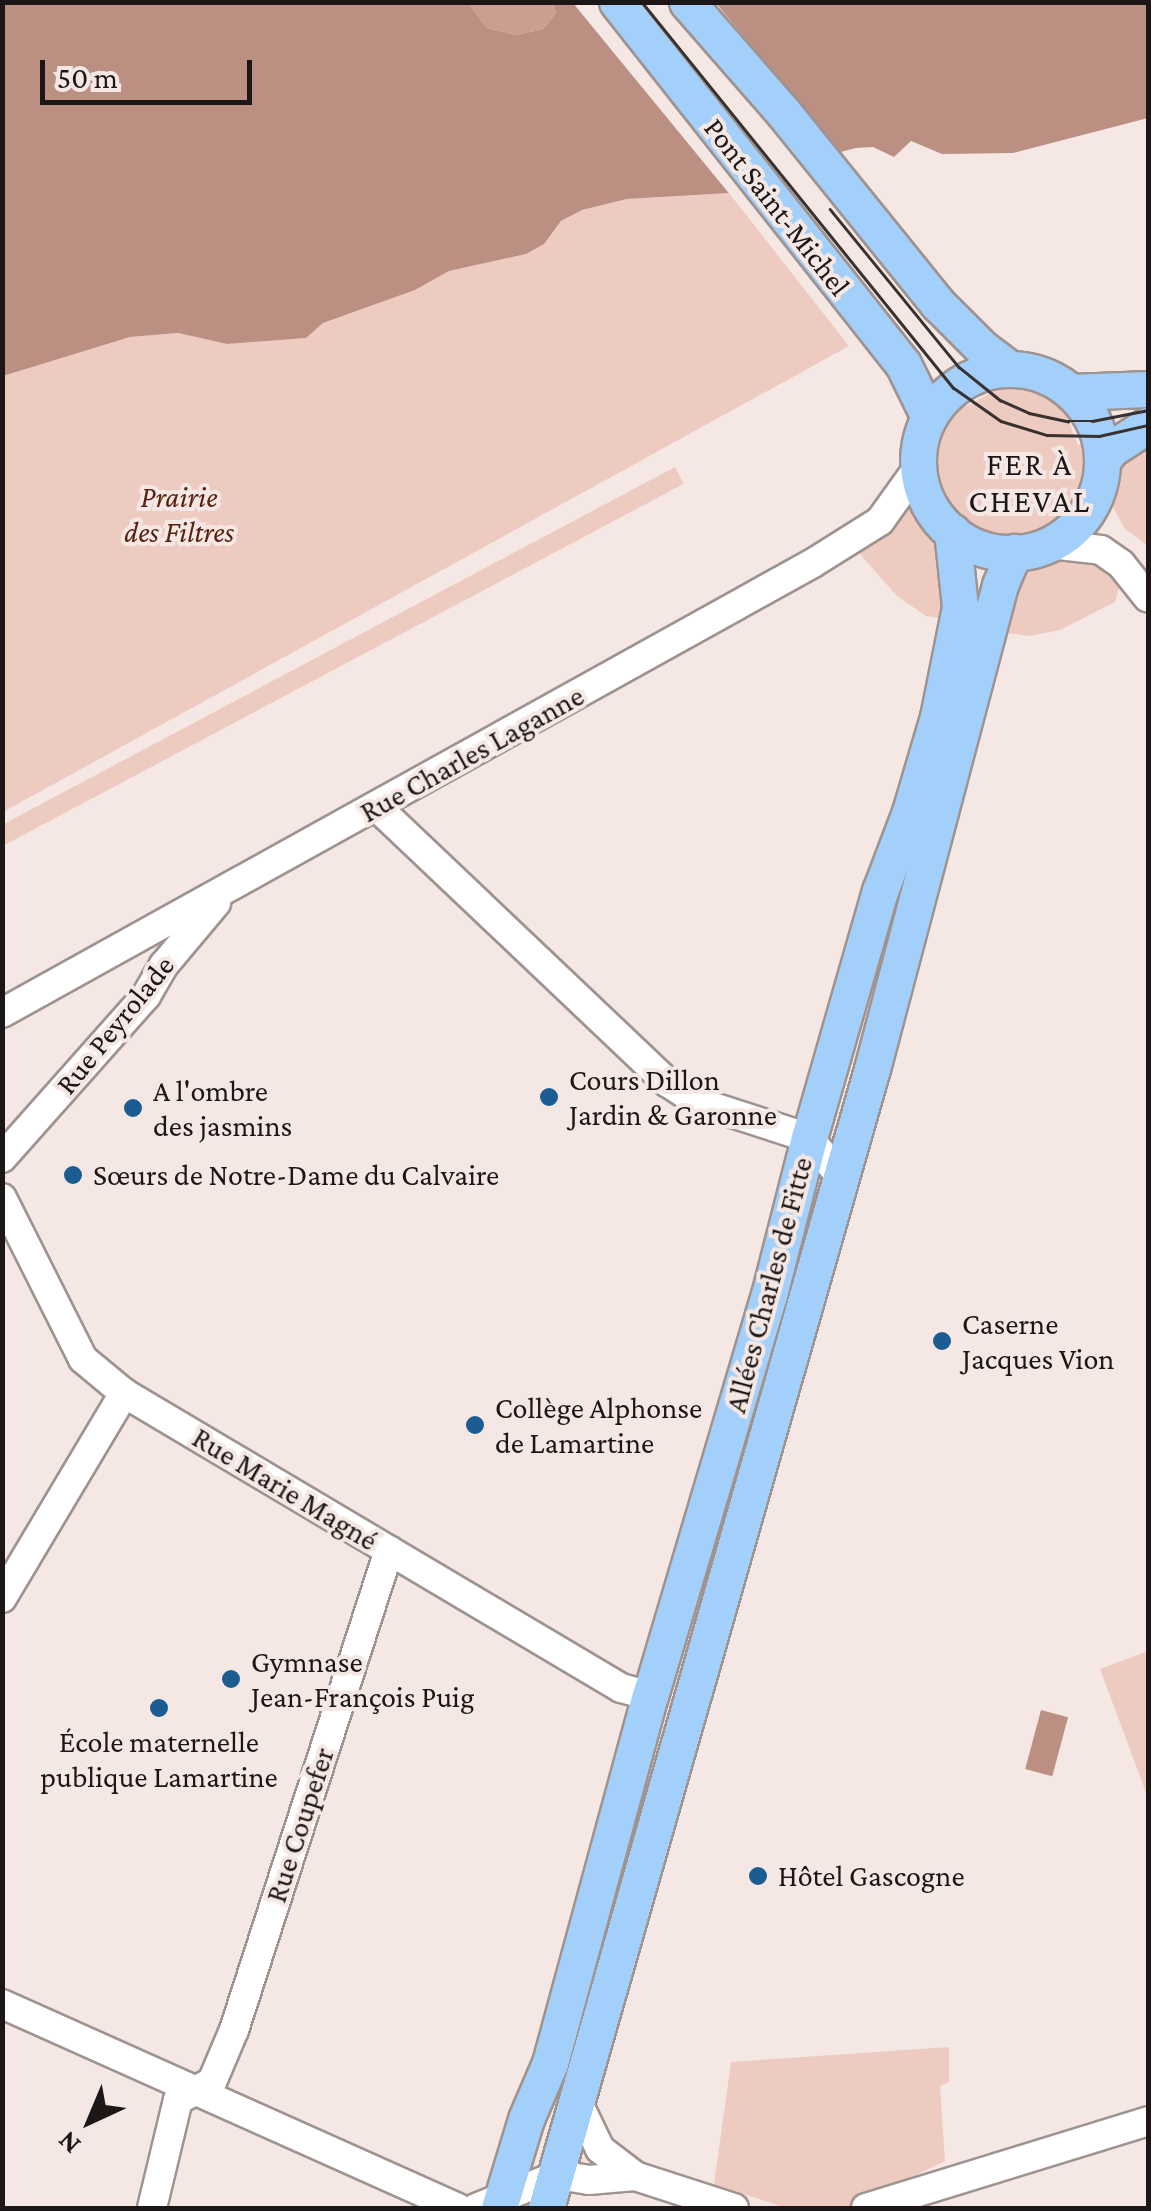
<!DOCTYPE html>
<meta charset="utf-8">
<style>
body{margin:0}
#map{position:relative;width:1151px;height:2211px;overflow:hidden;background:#f5e8e4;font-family:"Crimson Pro",serif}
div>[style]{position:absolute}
.green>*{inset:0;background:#eecbc0;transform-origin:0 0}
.forest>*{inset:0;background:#ca9e90}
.water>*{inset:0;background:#bb9083;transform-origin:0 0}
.pier>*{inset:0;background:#f5e8e4}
.roads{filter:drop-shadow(2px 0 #9f9390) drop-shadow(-2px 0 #9f9390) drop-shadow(0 2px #9f9390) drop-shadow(0 -2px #9f9390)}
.minor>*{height:28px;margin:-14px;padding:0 14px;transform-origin:14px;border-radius:14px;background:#fff}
.major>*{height:35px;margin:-17.5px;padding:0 17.5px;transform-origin:17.5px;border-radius:17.5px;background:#a3d0fb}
.major>.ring{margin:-17.5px;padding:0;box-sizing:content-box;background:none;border:35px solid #a3d0fb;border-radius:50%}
.tram>*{height:2.5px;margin:-1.25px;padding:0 1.25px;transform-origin:1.25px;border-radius:1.25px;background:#373130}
.dots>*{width:28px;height:28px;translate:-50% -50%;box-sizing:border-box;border:5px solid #f5e8e4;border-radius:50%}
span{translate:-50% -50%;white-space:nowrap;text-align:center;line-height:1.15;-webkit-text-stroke:8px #f5e8e4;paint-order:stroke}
.street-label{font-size:30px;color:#1c1716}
.park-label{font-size:30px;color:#58220f;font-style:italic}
.poi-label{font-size:30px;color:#1c1716}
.left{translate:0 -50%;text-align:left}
.neighbourhood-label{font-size:32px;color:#1c1716;letter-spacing:2.5px}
.frame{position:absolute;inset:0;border:5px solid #1c1716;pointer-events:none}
.north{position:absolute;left:40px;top:2071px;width:100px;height:100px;-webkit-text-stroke:8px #f5e8e4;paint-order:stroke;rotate:224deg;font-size:28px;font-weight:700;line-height:40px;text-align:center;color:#1c1716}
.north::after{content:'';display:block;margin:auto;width:35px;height:45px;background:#1c1716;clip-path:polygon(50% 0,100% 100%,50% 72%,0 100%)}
.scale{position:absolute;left:40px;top:60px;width:212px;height:45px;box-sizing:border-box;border:5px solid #1c1716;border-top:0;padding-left:12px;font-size:30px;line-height:35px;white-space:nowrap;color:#1c1716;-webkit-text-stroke:8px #f5e8e4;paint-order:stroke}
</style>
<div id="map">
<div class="green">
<i style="clip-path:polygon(729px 193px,849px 346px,3px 812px,3px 376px,130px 337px,178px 333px,227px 344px,306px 338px,323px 323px,415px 290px,449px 271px,526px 254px,544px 244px,561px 221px,582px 210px,627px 199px)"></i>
<i style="clip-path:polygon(1014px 385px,1042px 392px,1069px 412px,1065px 412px,1078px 445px,1084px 445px,1087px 466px,1073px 502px,1058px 519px,1034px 532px,1006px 535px,981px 529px,959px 514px,943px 492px,935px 458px,943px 427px,962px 403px,967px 406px,998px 389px,995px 386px)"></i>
<i style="clip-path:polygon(1148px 437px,1148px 546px,1124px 528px,1112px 505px,1120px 463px)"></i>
<i style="left:675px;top:467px;width:19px;height:768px;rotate:62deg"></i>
<i style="clip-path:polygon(910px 503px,940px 545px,950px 580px,941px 618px,926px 616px,897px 596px,859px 553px)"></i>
<i style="clip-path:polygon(1057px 558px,1093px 560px,1111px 568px,1120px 583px,1115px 602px,1060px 630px,1029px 636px,1006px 633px,1020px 578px,1036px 565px)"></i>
<i style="clip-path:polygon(1148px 1651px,1148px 1798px,1100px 1669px)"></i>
<i style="clip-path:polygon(949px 2047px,949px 2082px,940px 2086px,945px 2161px,848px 2208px,786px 2208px,714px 2184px,731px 2062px)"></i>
</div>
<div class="forest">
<i style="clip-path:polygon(468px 3px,553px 3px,556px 13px,543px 29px,517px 35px,487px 28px)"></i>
</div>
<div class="water">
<i style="clip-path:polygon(3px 3px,468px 3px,487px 28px,517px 35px,543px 29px,556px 13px,553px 3px,1148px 3px,1148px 118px,1013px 153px,942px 154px,911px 141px,894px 157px,873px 147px,856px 148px,801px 162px,729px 193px,627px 199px,582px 210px,561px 221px,544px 244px,526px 254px,449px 271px,415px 290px,323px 323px,306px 338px,227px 344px,178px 333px,130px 337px,3px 376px)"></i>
<i style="left:1041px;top:1710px;width:28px;height:61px;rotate:15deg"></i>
</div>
<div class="pier">
<i style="clip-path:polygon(573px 3px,716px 3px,842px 156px,732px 197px)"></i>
</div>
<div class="roads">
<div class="minor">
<i style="left:1050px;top:544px;width:51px;rotate:6.7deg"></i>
<i style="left:1101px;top:550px;width:24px;rotate:35deg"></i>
<i style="left:1121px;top:564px;width:43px;rotate:51.5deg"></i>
<i style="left:377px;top:807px;width:400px;rotate:43.5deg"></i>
<i style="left:667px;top:1082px;width:37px;rotate:33deg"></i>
<i style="left:698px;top:1102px;width:117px;rotate:18deg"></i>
<i style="left:809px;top:1138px;width:50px;rotate:50.6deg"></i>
<i style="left:2px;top:1013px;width:927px;rotate:-29.02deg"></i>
<i style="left:813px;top:563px;width:79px;rotate:-32.1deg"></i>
<i style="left:880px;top:521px;width:65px;rotate:-54.4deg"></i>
<i style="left:2px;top:1158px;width:217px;rotate:-48.4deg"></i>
<i style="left:146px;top:996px;width:36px;rotate:-60deg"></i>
<i style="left:164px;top:965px;width:81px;rotate:-50deg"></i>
<i style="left:2px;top:1198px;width:180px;rotate:63.3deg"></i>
<i style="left:83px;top:1359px;width:53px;rotate:39.7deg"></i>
<i style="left:124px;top:1393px;width:578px;rotate:30.69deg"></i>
<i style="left:621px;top:1688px;width:30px;rotate:15deg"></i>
<i style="left:2px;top:1598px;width:239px;rotate:-59.2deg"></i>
<i style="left:2px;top:2004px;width:499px;rotate:24.1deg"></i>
<i style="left:578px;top:2103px;width:51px;rotate:64.4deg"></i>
<i style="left:600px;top:2149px;width:44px;rotate:37.6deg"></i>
<i style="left:635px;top:2176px;width:104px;rotate:17.9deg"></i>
<i style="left:152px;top:2208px;width:111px;rotate:-76.5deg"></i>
<i style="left:178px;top:2100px;width:38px;rotate:-28deg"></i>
<i style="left:212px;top:2082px;width:56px;rotate:-67.1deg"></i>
<i style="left:234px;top:2030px;width:504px;rotate:-72.1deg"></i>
<i style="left:476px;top:2208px;width:88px;rotate:-21.9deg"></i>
<i style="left:558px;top:2175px;width:31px;rotate:9deg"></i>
<i style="left:589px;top:2180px;width:46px;rotate:-5deg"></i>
<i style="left:866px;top:2208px;width:295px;rotate:-17.1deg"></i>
</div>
<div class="major">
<i style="left:617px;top:2px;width:461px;rotate:51.7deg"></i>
<i style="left:903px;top:364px;width:59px;rotate:63.9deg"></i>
<i style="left:687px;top:2px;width:146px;rotate:48.9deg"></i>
<i style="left:783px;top:112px;width:248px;rotate:51.1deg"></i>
<i style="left:939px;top:305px;width:61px;rotate:45deg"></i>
<i style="left:982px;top:348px;width:35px;rotate:37deg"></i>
<i class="ring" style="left:918px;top:369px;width:149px;height:149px"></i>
<i style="left:1071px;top:392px;width:77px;rotate:-2.2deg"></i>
<i style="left:1102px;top:461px;width:15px;rotate:-53deg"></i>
<i style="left:1111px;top:449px;width:44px;rotate:-33deg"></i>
<i style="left:499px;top:2208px;width:93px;rotate:-73.1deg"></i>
<i style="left:526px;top:2119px;width:61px;rotate:-66.8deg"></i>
<i style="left:550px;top:2063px;width:380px;rotate:-74.8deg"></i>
<i style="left:650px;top:1696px;width:418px;rotate:-73.5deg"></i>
<i style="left:769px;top:1295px;width:162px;rotate:-75.7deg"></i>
<i style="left:809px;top:1138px;width:257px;rotate:-74deg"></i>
<i style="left:880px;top:891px;width:85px;rotate:-69.2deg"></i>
<i style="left:910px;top:812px;width:99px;rotate:-73.6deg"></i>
<i style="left:938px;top:717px;width:112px;rotate:-78.7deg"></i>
<i style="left:960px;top:607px;width:76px;rotate:-96deg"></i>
<i style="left:546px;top:2208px;width:1185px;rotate:-74.03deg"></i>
<i style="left:872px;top:1069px;width:501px;rotate:-75.19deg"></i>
<i style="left:1000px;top:585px;width:36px;rotate:-67deg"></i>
</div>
</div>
<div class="tram">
<i style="left:642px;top:2px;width:496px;rotate:51.1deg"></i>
<i style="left:954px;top:388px;width:57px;rotate:35.1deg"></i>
<i style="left:1001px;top:421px;width:48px;rotate:16.9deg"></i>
<i style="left:1047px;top:435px;width:52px;rotate:1.1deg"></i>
<i style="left:1099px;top:436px;width:50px;rotate:-12.7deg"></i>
<i style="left:830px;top:209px;width:204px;rotate:50.8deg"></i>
<i style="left:959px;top:367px;width:53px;rotate:38.8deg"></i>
<i style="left:1000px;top:400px;width:32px;rotate:24deg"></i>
<i style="left:1029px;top:413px;width:40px;rotate:12deg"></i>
<i style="left:1068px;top:421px;width:24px"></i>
<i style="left:1092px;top:421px;width:57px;rotate:-11.1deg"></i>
</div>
<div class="dots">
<i style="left:549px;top:1097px;background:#1b5c91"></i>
<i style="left:133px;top:1108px;background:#1b5c91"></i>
<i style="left:73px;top:1175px;background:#1b5c91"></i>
<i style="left:942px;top:1341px;background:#1b5c91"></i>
<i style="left:475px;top:1425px;background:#1b5c91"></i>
<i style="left:231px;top:1679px;background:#1b5c91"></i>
<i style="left:159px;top:1708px;background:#1b5c91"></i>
<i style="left:758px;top:1876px;background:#1b5c91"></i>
</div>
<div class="street-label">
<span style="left:777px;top:207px;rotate:52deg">Pont Saint-Michel</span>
<span style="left:472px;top:754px;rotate:-29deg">Rue Charles Laganne</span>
<span style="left:115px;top:1025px;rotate:-51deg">Rue Peyrolade</span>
<span style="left:769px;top:1285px;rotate:-75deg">Allées Charles de Fitte</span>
<span style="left:285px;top:1489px;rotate:31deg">Rue Marie Magné</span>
<span style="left:300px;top:1825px;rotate:-72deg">Rue Coupefer</span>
</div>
<div class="park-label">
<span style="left:179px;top:514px">Prairie<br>des Filtres</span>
</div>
<div class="poi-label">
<span class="left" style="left:569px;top:1097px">Cours Dillon<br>Jardin &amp; Garonne</span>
<span class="left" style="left:153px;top:1108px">A l'ombre<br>des jasmins</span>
<span class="left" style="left:93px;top:1175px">Sœurs de Notre-Dame du Calvaire</span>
<span class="left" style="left:962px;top:1341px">Caserne<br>Jacques Vion</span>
<span class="left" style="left:495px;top:1425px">Collège Alphonse<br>de Lamartine</span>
<span class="left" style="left:251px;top:1679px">Gymnase<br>Jean-François Puig</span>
<span style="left:159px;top:1759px">École maternelle<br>publique Lamartine</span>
<span class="left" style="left:778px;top:1876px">Hôtel Gascogne</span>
</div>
<div class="neighbourhood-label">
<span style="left:1030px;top:483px">FER À<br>CHEVAL</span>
</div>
<div class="frame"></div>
<div class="north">N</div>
<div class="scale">50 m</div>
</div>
